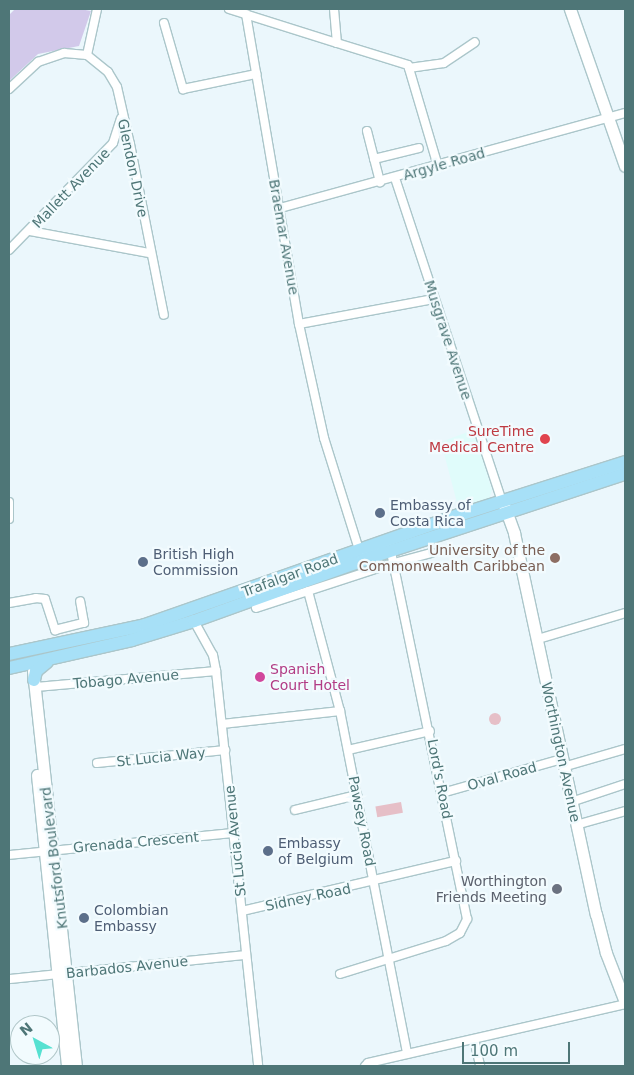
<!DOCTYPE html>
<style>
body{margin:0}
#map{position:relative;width:634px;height:1075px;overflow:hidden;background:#ebf7fc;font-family:"DejaVu Sans",sans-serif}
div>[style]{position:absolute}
.commercial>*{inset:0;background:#e0fcfb}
.green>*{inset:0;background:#d2c9ea}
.water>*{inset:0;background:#e6bfc7;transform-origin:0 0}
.round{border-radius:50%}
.roads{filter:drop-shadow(1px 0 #abc6ca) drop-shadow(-1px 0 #abc6ca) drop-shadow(0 1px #abc6ca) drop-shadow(0 -1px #abc6ca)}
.street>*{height:8px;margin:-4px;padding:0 4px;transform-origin:4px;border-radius:4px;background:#fff}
.secondary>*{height:11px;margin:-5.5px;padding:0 5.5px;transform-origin:5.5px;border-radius:5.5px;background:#fff}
.primary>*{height:12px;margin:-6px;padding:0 6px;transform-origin:6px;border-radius:6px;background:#a7e0f7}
.dots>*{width:14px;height:14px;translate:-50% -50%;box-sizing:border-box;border:2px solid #f2fbfe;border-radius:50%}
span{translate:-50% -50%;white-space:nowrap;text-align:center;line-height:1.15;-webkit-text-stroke:4.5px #f2fbfe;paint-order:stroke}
.street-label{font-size:14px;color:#4e7677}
.health-label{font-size:14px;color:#be3a42}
.right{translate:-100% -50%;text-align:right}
.service-label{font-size:14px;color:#4e5e75}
.left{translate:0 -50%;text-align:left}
.education-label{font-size:14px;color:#785e54}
.hotel-label{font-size:14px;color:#b23c85}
.worship-label{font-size:14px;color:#5b616d}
.frame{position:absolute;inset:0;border:10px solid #4e7677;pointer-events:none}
.north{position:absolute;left:10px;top:1015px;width:50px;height:50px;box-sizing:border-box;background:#f2fbfe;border:1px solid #b0c6c8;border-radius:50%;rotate:321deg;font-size:14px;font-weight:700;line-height:20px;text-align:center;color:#4e7677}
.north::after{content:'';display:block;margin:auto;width:18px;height:22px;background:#56e1d1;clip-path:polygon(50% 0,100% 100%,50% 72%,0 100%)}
.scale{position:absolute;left:462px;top:1042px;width:108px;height:22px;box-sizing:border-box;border:2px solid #4e7677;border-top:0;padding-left:6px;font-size:15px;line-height:18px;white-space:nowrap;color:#4e7677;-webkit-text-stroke:4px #f2fbfe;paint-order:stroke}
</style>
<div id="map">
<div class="commercial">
<i style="clip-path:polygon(473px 430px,492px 490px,489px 499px,459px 510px,441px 442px)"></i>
</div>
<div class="green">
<i style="clip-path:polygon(15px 9px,80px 9px,91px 11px,79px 46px,38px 54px,9px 81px,9px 15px)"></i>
</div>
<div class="water">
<i class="round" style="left:489px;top:713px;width:12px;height:12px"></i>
<i style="left:401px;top:802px;width:11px;height:26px;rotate:80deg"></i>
</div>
<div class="roads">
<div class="street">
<i style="left:229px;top:9px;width:113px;rotate:17.5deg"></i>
<i style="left:334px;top:9px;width:34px;rotate:85deg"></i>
<i style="left:337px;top:43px;width:74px;rotate:17.2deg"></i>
<i style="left:408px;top:65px;width:105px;rotate:73.5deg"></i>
<i style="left:246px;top:14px;width:314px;rotate:80.3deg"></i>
<i style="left:299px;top:324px;width:117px;rotate:77.6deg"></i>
<i style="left:324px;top:438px;width:117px;rotate:72.6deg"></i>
<i style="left:164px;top:23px;width:69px;rotate:73.9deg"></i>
<i style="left:183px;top:89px;width:75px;rotate:-11.6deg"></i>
<i style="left:87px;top:55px;width:47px;rotate:-77.7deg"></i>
<i style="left:409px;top:68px;width:35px;rotate:-8deg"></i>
<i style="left:444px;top:63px;width:37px;rotate:-34deg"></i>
<i style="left:9px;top:89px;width:40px;rotate:-43deg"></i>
<i style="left:38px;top:62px;width:28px;rotate:-19deg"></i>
<i style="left:64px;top:53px;width:23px;rotate:5deg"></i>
<i style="left:87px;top:55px;width:27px;rotate:39deg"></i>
<i style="left:108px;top:72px;width:17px;rotate:59deg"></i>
<i style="left:117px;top:87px;width:58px;rotate:77.2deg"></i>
<i style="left:130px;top:144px;width:174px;rotate:78.8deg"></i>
<i style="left:367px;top:131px;width:53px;rotate:75.7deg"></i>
<i style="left:374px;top:159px;width:46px;rotate:-13.7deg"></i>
<i style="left:395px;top:178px;width:340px;rotate:71.7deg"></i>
<i style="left:280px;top:208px;width:358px;rotate:-15.4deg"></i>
<i style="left:30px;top:231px;width:121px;rotate:10.5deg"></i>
<i style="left:9px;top:250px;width:149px;rotate:-45.8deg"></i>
<i style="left:113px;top:143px;width:26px;rotate:-72deg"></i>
<i style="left:299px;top:324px;width:137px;rotate:-10.5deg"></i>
<i style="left:9px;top:502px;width:17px;rotate:90deg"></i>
<i style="left:308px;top:591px;width:124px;rotate:75.1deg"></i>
<i style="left:340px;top:711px;width:349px;rotate:78.9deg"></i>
<i style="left:9px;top:603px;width:27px;rotate:-10deg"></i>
<i style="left:36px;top:598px;width:9px;rotate:6deg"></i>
<i style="left:45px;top:599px;width:33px;rotate:72deg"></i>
<i style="left:55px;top:630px;width:30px;rotate:-14deg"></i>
<i style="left:84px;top:623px;width:22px;rotate:-100deg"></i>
<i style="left:256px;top:608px;width:145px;rotate:-18.1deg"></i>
<i style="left:394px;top:563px;width:39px;rotate:-15deg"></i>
<i style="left:194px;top:621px;width:39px;rotate:61deg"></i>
<i style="left:213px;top:655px;width:16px;rotate:79deg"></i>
<i style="left:216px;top:671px;width:397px;rotate:83.9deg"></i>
<i style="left:538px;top:639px;width:91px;rotate:-16.6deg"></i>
<i style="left:36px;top:687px;width:181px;rotate:-5.1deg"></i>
<i style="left:222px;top:724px;width:119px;rotate:-6.3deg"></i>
<i style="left:348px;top:750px;width:84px;rotate:-13deg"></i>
<i style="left:97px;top:763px;width:129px;rotate:-5.8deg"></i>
<i style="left:563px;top:767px;width:65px;rotate:-16.2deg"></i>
<i style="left:442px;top:793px;width:125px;rotate:-15.8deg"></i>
<i style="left:571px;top:802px;width:57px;rotate:-18.4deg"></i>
<i style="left:295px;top:810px;width:64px;rotate:-13.6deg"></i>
<i style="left:576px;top:825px;width:51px;rotate:-15.9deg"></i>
<i style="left:9px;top:855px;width:226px;rotate:-5.6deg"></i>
<i style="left:242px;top:911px;width:220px;rotate:-13.2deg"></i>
<i style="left:340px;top:974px;width:111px;rotate:-17.3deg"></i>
<i style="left:446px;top:941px;width:16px;rotate:-30deg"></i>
<i style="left:460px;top:933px;width:16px;rotate:-63deg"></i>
<i style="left:467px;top:919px;width:376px;rotate:-101.7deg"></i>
<i style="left:9px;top:979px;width:237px;rotate:-5.8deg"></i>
<i style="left:474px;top:1039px;width:28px;rotate:77deg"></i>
<i style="left:365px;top:1066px;width:4px;rotate:-45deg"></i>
<i style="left:368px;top:1063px;width:264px;rotate:-12.9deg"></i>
</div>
<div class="secondary">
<i style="left:570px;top:9px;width:166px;rotate:70.7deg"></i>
<i style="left:504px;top:505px;width:30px;rotate:70deg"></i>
<i style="left:514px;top:533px;width:390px;rotate:77.9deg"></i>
<i style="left:596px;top:914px;width:40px;rotate:75.6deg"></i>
<i style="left:606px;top:953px;width:53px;rotate:68.8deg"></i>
<i style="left:33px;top:671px;width:397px;rotate:83.8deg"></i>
<i style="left:37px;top:775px;width:293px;rotate:84.1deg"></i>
</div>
<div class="primary">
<i style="left:9px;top:654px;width:139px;rotate:-12deg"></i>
<i style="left:145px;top:625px;width:330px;rotate:-19.3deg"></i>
<i style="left:456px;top:516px;width:177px;rotate:-17.7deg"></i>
<i style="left:9px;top:668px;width:126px;rotate:-12.8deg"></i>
<i style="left:132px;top:640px;width:65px;rotate:-17deg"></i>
<i style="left:194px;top:621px;width:180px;rotate:-19.8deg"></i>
<i style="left:363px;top:560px;width:276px;rotate:-18.2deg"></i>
<i style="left:34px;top:680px;width:9px;rotate:-77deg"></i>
<i style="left:36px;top:671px;width:14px;rotate:-39deg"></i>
</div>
</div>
<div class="dots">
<i style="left:545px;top:439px;background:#e0444e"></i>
<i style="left:380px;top:513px;background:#5c6f8a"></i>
<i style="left:555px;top:558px;background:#8d6e63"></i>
<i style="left:143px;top:562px;background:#5c6f8a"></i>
<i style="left:260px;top:677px;background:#d1479c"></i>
<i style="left:268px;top:851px;background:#5c6f8a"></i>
<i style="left:557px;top:889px;background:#6b7280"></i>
<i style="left:84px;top:918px;background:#5c6f8a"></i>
</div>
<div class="street-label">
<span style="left:444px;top:164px;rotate:-16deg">Argyle Road</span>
<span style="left:133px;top:168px;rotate:78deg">Glendon Drive</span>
<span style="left:71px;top:188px;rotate:-46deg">Mallett Avenue</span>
<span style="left:284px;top:237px;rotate:80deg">Braemar Avenue</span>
<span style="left:448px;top:340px;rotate:72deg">Musgrave Avenue</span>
<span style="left:290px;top:575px;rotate:-20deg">Trafalgar Road</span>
<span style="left:126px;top:679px;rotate:-5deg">Tobago Avenue</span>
<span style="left:561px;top:752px;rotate:78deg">Worthington Avenue</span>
<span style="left:161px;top:757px;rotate:-6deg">St Lucia Way</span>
<span style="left:502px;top:776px;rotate:-16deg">Oval Road</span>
<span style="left:440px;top:779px;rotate:79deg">Lord's Road</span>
<span style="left:362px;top:821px;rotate:79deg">Pawsey Road</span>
<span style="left:235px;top:841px;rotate:-96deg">St Lucia Avenue</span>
<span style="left:136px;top:842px;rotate:-5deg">Grenada Crescent</span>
<span style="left:54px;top:858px;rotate:-97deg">Knutsford Boulevard</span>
<span style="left:308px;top:897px;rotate:-12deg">Sidney Road</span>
<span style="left:127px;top:967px;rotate:-6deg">Barbados Avenue</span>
</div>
<div class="health-label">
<span class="right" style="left:534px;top:439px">SureTime<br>Medical Centre</span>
</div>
<div class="service-label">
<span class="left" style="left:390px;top:513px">Embassy of<br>Costa Rica</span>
<span class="left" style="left:153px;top:562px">British High<br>Commission</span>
<span class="left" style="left:278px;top:851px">Embassy<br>of Belgium</span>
<span class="left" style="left:94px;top:918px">Colombian<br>Embassy</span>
</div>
<div class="education-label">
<span class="right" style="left:545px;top:558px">University of the<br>Commonwealth Caribbean</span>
</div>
<div class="hotel-label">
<span class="left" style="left:270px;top:677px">Spanish<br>Court Hotel</span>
</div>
<div class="worship-label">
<span class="right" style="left:547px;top:889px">Worthington<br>Friends Meeting</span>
</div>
<div class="frame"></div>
<div class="north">N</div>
<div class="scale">100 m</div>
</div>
